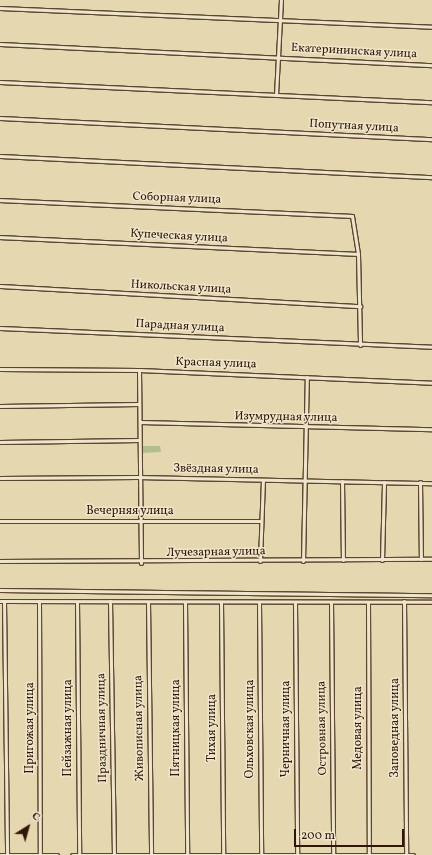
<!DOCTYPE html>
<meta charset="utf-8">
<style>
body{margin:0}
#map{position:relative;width:432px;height:855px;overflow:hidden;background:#e5d7b0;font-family:Vollkorn,serif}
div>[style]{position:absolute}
.green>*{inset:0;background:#b2bf8d}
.roads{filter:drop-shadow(1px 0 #5d462f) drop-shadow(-1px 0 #5d462f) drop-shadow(0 1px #5d462f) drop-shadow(0 -1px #5d462f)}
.minor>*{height:3px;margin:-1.5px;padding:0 1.5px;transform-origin:1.5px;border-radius:1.5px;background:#eee5cc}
span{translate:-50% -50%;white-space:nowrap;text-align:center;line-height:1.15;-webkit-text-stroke:3px #eee5cc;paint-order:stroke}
.street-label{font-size:12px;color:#301604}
.north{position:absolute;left:8px;top:807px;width:40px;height:40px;-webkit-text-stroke:3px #eee5cc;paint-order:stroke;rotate:37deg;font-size:11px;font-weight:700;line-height:16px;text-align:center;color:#301604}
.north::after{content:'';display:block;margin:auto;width:14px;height:18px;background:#301604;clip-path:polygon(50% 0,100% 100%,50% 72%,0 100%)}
.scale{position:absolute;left:294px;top:829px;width:110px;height:18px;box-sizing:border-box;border:2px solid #301604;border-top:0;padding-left:5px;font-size:12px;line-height:14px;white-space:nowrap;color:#301604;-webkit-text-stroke:3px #eee5cc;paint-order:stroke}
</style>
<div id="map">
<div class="green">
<i style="clip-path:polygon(141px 446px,160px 446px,161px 452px,141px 453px)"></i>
</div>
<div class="roads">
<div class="minor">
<i style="left:0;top:8px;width:432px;rotate:2.5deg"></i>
<i style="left:0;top:44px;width:433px;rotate:2.8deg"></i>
<i style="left:0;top:82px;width:432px;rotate:2.7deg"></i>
<i style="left:276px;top:95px;width:95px;rotate:-87deg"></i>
<i style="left:0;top:118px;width:433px;rotate:2.8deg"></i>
<i style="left:0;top:156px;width:433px;rotate:2.8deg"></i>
<i style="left:0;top:200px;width:352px;rotate:2.6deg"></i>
<i style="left:352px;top:216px;width:38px;rotate:81deg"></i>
<i style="left:358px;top:254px;width:91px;rotate:88.7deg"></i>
<i style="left:0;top:237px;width:358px;rotate:2.7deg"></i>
<i style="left:0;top:286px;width:361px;rotate:3.2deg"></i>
<i style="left:0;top:328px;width:432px;rotate:2.5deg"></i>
<i style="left:0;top:369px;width:139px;rotate:0.4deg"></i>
<i style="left:139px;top:370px;width:293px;rotate:2.5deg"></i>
<i style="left:139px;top:370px;width:193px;rotate:89.4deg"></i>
<i style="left:0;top:406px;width:138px;rotate:-0.8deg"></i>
<i style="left:140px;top:422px;width:292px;rotate:1.4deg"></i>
<i style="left:0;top:442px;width:139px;rotate:-0.8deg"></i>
<i style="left:0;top:478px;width:137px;rotate:-0.4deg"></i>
<i style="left:137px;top:477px;width:295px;rotate:1.2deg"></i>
<i style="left:342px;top:481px;width:79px;rotate:89.3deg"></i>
<i style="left:420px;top:482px;width:77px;rotate:89.3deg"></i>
<i style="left:0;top:521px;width:260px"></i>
<i style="left:382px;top:560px;width:78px;rotate:-88.5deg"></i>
<i style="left:0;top:561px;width:432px;rotate:-0.3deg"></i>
<i style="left:260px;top:561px;width:81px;rotate:-87.9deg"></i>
<i style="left:303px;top:561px;width:184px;rotate:-88.8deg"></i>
<i style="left:0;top:590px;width:432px;rotate:0.7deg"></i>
<i style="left:0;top:601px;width:432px;rotate:0.1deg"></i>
<i style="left:4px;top:601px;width:254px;rotate:89.3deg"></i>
<i style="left:39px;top:601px;width:254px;rotate:89.8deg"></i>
<i style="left:110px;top:601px;width:254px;rotate:89.1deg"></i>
<i style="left:404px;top:601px;width:254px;rotate:89.5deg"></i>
<i style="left:77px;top:602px;width:253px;rotate:89.5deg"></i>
<i style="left:148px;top:602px;width:252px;rotate:89.3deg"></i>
<i style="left:185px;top:602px;width:252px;rotate:89.5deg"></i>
<i style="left:221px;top:602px;width:253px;rotate:89.5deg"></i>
<i style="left:331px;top:602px;width:253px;rotate:89.5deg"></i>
<i style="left:368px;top:602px;width:253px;rotate:89.8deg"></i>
<i style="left:259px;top:603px;width:252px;rotate:89.5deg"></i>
<i style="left:295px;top:603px;width:251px;rotate:89.5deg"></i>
<i style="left:0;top:855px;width:57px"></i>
<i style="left:72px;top:855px;width:341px"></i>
</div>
</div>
<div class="street-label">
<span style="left:354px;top:52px;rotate:3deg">Екатерининская улица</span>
<span style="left:354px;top:127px;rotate:3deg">Попутная улица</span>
<span style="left:177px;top:199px;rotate:2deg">Соборная улица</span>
<span style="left:179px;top:237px;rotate:3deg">Купеческая улица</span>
<span style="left:181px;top:288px;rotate:3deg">Никольская улица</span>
<span style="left:180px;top:327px;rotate:3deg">Парадная улица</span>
<span style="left:216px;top:364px;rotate:2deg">Красная улица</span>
<span style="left:286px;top:418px;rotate:1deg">Изумрудная улица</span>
<span style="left:216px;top:470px;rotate:1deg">Звёздная улица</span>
<span style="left:130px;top:512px">Вечерняя улица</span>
<span style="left:216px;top:553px;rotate:-1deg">Лучезарная улица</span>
<span style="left:31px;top:728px;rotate:-90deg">Пригожая улица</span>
<span style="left:69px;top:728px;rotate:-90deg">Пейзажная улица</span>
<span style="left:103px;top:728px;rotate:-91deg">Праздничная улица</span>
<span style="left:140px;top:728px;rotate:-91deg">Живописная улица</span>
<span style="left:177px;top:728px;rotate:-90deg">Пятницкая улица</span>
<span style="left:213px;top:728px;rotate:-90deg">Тихая улица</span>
<span style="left:323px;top:728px;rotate:-91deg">Островная улица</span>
<span style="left:359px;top:728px;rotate:-90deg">Медовая улица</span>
<span style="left:396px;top:728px;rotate:-90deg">Заповедная улица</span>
<span style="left:251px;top:729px;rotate:-90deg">Ольховская улица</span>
<span style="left:287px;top:729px;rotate:-90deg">Черничная улица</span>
</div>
<div class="north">С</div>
<div class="scale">200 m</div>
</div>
